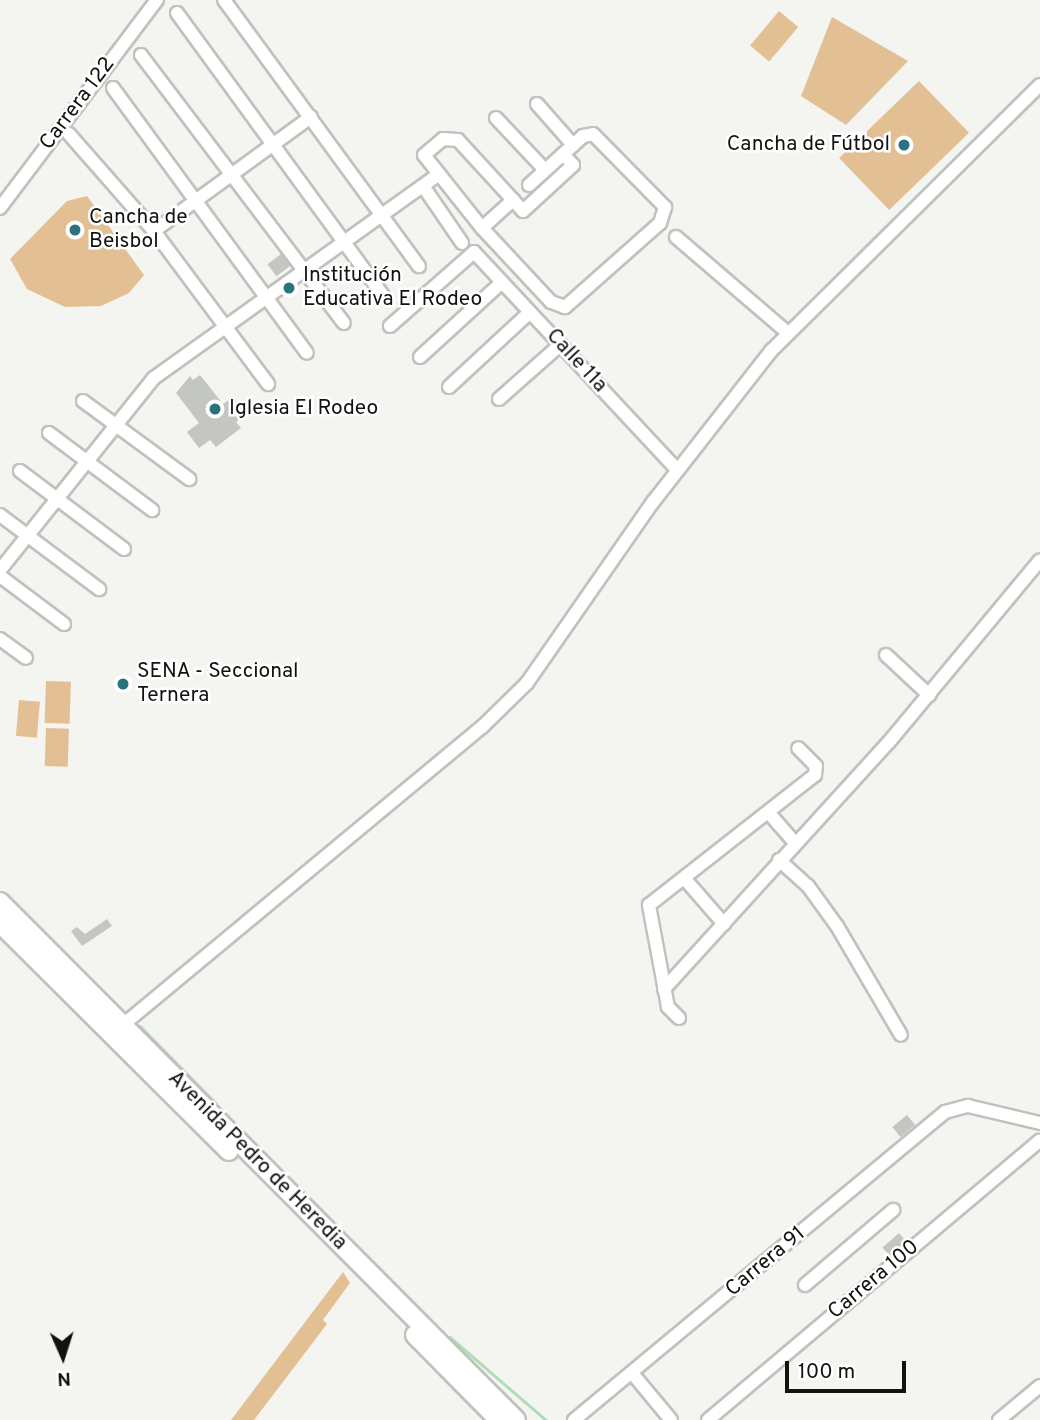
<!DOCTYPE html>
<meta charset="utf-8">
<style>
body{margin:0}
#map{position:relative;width:1040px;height:1420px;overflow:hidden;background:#f4f5f0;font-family:Overpass,sans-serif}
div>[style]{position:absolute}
.green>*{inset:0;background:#e3bf94;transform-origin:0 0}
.stream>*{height:2.5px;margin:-1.25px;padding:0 1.25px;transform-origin:1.25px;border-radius:1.25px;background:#afddb7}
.building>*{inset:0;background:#c4c6c2;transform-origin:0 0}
.roads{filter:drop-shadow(2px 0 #c1c1bd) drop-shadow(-2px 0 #c1c1bd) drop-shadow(0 2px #c1c1bd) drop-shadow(0 -2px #c1c1bd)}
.minor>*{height:12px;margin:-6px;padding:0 6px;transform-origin:6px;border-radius:6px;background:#fff}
.highway>*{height:18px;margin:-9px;padding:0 9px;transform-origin:9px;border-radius:9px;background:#fff}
.dots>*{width:19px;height:19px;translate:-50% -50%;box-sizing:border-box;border:4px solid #fff;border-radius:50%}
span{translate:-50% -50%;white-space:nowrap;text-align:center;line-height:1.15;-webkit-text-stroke:5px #fff;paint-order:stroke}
.street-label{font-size:21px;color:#121211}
.poi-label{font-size:21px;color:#121211}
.right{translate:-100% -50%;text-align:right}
.left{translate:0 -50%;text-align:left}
.north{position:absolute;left:28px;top:1322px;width:70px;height:70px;-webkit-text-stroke:5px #fff;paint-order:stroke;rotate:177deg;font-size:19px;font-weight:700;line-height:28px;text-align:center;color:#121211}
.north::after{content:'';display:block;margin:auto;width:24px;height:32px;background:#121211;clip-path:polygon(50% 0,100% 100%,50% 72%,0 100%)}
.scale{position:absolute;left:785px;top:1361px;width:121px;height:32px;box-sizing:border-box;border:4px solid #121211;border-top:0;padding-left:9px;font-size:21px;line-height:24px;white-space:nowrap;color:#121211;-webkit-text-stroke:5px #fff;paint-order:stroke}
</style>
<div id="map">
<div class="green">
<i style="left:779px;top:11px;width:25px;height:45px;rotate:40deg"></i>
<i style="clip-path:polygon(832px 17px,908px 61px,846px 125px,801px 96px)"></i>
<i style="left:919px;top:81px;width:72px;height:111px;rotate:46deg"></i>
<i style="clip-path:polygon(87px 196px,144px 275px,129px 293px,101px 306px,65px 307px,27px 289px,10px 259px,67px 201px)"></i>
<i style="left:46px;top:681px;width:25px;height:42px;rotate:2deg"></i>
<i style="left:19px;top:700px;width:21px;height:36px;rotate:5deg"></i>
<i style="left:46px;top:728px;width:23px;height:38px;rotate:2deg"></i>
<i style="clip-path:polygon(343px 1272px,350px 1283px,323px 1320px,327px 1324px,254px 1420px,231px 1420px)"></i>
</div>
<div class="stream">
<i style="left:140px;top:1026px;width:108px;rotate:45.4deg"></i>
<i style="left:450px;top:1337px;width:127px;rotate:40.8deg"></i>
</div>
<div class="building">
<i style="left:281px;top:254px;width:15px;height:17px;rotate:53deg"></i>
<i style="clip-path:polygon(200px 375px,223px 404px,233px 397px,246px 414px,236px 422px,241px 428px,216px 447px,210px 440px,199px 448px,187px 432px,199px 423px,176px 393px,190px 376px,193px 380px)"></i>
<i style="clip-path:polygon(107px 919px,112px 926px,82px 946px,71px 931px,77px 927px,85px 934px)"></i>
<i style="left:907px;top:1115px;width:13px;height:19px;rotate:51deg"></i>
<i style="left:899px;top:1233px;width:11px;height:22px;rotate:49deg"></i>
</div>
<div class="roads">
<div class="minor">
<i style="left:224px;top:0;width:330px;rotate:53.8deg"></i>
<i style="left:177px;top:13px;width:349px;rotate:53.9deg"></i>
<i style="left:141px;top:55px;width:336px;rotate:52.9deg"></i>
<i style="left:113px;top:88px;width:328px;rotate:53.8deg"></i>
<i style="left:537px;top:104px;width:55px;rotate:48.7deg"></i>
<i style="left:496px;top:118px;width:71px;rotate:46.7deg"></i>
<i style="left:69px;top:134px;width:129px;rotate:48.8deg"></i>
<i style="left:154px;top:231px;width:191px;rotate:53.3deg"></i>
<i style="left:529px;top:185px;width:73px;rotate:-42.2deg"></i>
<i style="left:583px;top:136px;width:10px;rotate:-11deg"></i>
<i style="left:593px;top:134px;width:103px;rotate:45.4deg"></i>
<i style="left:665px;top:207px;width:17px;rotate:107deg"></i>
<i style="left:660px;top:223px;width:127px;rotate:138.5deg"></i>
<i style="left:565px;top:307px;width:15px;rotate:-160deg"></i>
<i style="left:551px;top:302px;width:101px;rotate:-133deg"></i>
<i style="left:482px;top:228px;width:93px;rotate:-128.5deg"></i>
<i style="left:424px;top:155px;width:25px;rotate:-40deg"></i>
<i style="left:443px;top:139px;width:15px;rotate:4deg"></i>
<i style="left:458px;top:140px;width:96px;rotate:47.5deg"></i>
<i style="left:523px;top:211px;width:68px;rotate:-42.6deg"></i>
<i style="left:573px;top:165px;width:15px;rotate:-132deg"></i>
<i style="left:423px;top:186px;width:69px;rotate:55.6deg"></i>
<i style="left:0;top:208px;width:261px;rotate:-53deg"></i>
<i style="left:482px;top:228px;width:42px;rotate:-42.1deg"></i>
<i style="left:154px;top:231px;width:194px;rotate:-36deg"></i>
<i style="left:676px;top:237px;width:148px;rotate:40.6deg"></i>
<i style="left:390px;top:326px;width:112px;rotate:-41.4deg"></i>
<i style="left:474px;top:252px;width:298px;rotate:47deg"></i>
<i style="left:420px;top:357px;width:111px;rotate:-42.4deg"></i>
<i style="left:449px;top:387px;width:110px;rotate:-42.8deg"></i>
<i style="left:499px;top:399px;width:81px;rotate:-41.5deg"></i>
<i style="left:83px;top:401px;width:132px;rotate:36.3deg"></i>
<i style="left:49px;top:433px;width:129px;rotate:36.8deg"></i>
<i style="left:20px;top:471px;width:130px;rotate:36.9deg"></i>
<i style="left:0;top:515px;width:124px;rotate:36.8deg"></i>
<i style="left:0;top:570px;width:246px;rotate:-51.3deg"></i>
<i style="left:154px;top:378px;width:347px;rotate:-35.6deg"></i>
<i style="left:0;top:576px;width:80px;rotate:36.9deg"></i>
<i style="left:0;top:639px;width:32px;rotate:36deg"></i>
<i style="left:886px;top:655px;width:59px;rotate:42.9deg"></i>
<i style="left:768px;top:812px;width:41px;rotate:48.9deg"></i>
<i style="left:779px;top:860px;width:39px;rotate:42deg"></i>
<i style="left:808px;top:886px;width:49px;rotate:54.1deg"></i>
<i style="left:837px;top:926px;width:126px;rotate:59.6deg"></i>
<i style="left:684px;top:878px;width:61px;rotate:49deg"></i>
<i style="left:664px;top:989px;width:334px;rotate:-47.7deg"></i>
<i style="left:889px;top:742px;width:236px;rotate:-50.3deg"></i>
<i style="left:679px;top:1018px;width:16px;rotate:-135deg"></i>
<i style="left:668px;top:1007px;width:104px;rotate:-100.6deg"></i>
<i style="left:649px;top:905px;width:211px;rotate:-38.1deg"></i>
<i style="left:815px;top:775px;width:9px;rotate:-84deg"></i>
<i style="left:816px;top:766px;width:25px;rotate:-135deg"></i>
<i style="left:118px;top:1029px;width:473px;rotate:-39.7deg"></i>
<i style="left:482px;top:727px;width:63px;rotate:-44.4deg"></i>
<i style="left:527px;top:683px;width:221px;rotate:-55.2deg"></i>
<i style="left:653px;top:502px;width:192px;rotate:-52deg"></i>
<i style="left:771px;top:351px;width:378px;rotate:-44.7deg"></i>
<i style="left:805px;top:1285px;width:116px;rotate:-40.4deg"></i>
<i style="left:632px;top:1373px;width:61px;rotate:50.3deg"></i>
<i style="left:574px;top:1420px;width:482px;rotate:-39.7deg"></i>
<i style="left:945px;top:1112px;width:24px;rotate:-15deg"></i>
<i style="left:968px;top:1106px;width:74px;rotate:13.3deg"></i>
<i style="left:708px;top:1420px;width:434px;rotate:-40.1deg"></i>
<i style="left:999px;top:1420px;width:53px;rotate:-39.7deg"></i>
</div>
<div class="highway">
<i style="left:0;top:902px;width:731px;rotate:45.11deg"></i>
<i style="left:0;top:923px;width:323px;rotate:44.9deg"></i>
<i style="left:415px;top:1335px;width:120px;rotate:45.3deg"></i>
</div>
</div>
<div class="dots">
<i style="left:904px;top:145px;background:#2a727d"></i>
<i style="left:75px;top:230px;background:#2a727d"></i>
<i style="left:289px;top:288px;background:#2a727d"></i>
<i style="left:215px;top:409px;background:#2a727d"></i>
<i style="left:123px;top:684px;background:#2a727d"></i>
</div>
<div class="street-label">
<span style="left:78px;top:104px;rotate:-53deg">Carrera 122</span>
<span style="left:576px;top:361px;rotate:47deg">Calle 11a</span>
<span style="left:257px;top:1161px;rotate:45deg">Avenida Pedro de Heredia</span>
<span style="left:766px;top:1262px;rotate:-40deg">Carrera 91</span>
<span style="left:874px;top:1280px;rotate:-40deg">Carrera 100</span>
</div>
<div class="poi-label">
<span class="right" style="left:890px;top:145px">Cancha de Fútbol</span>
<span class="left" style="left:89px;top:230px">Cancha de<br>Beisbol</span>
<span class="left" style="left:303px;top:288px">Institución<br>Educativa El Rodeo</span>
<span class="left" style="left:229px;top:409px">Iglesia El Rodeo</span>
<span class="left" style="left:137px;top:684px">SENA - Seccional<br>Ternera</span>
</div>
<div class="north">N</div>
<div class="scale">100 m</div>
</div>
